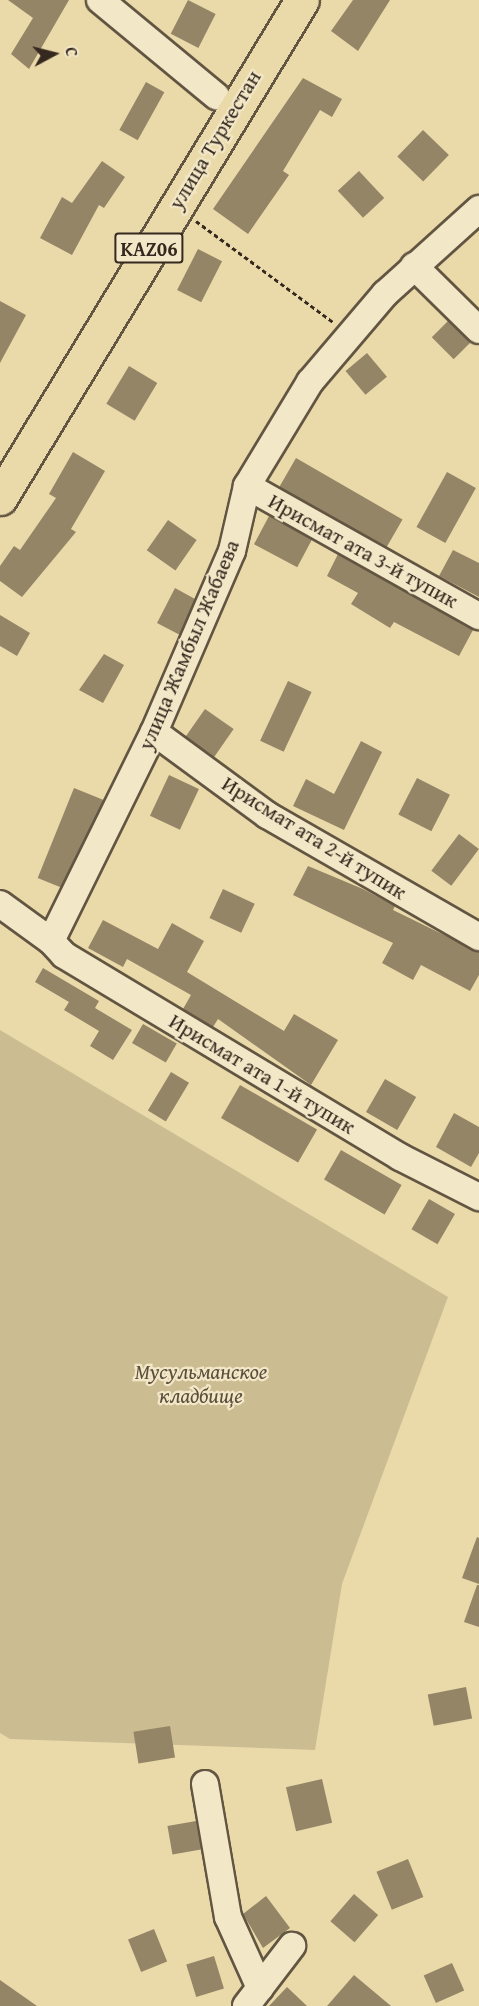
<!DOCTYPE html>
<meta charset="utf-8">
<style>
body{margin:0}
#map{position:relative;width:479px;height:2006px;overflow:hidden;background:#ebdaa9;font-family:"Gentium Book Plus",serif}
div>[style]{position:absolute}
.green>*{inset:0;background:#ccbc92}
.building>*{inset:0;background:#948567;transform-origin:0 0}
.path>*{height:3px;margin-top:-1.5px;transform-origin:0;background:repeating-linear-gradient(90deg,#35291f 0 4.5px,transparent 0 7.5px)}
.roads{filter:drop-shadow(2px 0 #625542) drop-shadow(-2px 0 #625542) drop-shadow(0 2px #625542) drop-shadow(0 -2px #625542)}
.minor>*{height:26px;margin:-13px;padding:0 13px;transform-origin:13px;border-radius:13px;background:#f2e7c7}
.highway>*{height:33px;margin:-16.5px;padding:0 16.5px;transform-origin:16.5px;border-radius:16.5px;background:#ebdaa9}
span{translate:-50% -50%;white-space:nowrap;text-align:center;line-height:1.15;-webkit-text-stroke:4.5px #f2e7c7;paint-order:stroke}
.shield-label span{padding:2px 4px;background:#f2e7c7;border:2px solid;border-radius:4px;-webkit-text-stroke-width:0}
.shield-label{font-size:20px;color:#35291f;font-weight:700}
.street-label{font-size:21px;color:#35291f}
.park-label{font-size:21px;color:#5b4e3c;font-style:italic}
.north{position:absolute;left:24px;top:24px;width:60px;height:60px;-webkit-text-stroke:4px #f2e7c7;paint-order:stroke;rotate:83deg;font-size:16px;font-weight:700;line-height:24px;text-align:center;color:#35291f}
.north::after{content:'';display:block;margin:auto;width:21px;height:27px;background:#35291f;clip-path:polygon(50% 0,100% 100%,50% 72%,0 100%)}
</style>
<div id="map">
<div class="green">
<i style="clip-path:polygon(0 1030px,448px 1297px,342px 1584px,315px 1750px,10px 1739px,0 1733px)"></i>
</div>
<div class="building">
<i style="clip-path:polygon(8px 0,69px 0,29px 69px,11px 54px,33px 18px)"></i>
<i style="left:188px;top:0;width:31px;height:38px;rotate:27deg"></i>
<i style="clip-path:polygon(353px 0,390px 0,358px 51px,331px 31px)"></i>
<i style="clip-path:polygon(303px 78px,342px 99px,332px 117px,320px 110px,283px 171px,289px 175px,248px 234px,213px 209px)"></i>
<i style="left:146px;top:82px;width:21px;height:55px;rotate:29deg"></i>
<i style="left:423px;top:130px;width:36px;height:37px;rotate:44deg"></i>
<i style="clip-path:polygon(102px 161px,125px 177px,104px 208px,99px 205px,72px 255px,40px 238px,62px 197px,72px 203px)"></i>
<i style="left:359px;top:171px;width:37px;height:29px;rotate:47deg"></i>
<i style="left:198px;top:249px;width:27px;height:46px;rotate:27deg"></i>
<i style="clip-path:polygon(0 301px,26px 315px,0 363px)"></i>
<i style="left:448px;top:321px;width:31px;height:23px;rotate:45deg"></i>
<i style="left:367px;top:353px;width:31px;height:28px;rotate:50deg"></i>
<i style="left:129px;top:366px;width:33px;height:44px;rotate:31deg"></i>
<i style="clip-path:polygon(73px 452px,105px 471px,71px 529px,76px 532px,22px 597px,0 581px,0 566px,14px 546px,20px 550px,56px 498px,49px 494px)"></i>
<i style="left:296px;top:458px;width:123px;height:34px;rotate:30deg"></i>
<i style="left:447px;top:472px;width:33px;height:63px;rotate:29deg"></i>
<i style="left:269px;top:516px;width:49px;height:32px;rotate:28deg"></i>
<i style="left:168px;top:520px;width:35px;height:37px;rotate:35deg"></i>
<i style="clip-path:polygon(453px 550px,479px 563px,479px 597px,439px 576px)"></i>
<i style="clip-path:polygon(338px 554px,473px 630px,459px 656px,394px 622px,390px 628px,351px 604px,358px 593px,327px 576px)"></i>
<i style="clip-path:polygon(175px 588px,195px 599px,180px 635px,157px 623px)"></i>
<i style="clip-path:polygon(0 615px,30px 633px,17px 656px,0 646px)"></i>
<i style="clip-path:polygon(104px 654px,124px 665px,103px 703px,79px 690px)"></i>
<i style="left:288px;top:681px;width:26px;height:66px;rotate:25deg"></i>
<i style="left:205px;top:709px;width:35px;height:34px;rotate:35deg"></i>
<i style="clip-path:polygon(361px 741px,382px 752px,344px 830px,293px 806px,306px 779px,334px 794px)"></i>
<i style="left:169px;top:775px;width:33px;height:45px;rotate:25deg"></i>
<i style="left:417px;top:778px;width:37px;height:41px;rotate:27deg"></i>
<i style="left:74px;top:788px;width:32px;height:97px;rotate:22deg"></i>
<i style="left:459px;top:834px;width:25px;height:46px;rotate:37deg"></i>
<i style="clip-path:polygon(308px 866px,363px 889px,395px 906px,393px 910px,479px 952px,479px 975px,470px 991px,421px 965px,413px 980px,382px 963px,393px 943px,293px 895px)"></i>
<i style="left:223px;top:889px;width:35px;height:32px;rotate:25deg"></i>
<i style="clip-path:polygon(103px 920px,158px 949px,172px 923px,204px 941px,187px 972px,284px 1031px,294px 1014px,338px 1040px,311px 1085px,218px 1019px,213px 1027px,183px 1009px,191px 995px,127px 959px,123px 967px,88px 948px)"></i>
<i style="clip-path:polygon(43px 968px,99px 1001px,95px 1008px,132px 1030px,113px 1060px,90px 1046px,99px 1031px,64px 1010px,69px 1002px,35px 982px)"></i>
<i style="left:143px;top:1024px;width:39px;height:22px;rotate:30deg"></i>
<i style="left:171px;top:1072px;width:21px;height:45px;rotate:31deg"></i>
<i style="left:385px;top:1079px;width:36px;height:38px;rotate:30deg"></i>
<i style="left:240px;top:1085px;width:89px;height:38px;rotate:30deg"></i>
<i style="clip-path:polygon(454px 1113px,479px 1127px,479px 1153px,471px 1167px,436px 1147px)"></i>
<i style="left:341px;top:1150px;width:70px;height:34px;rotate:30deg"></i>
<i style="left:429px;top:1199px;width:30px;height:35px;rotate:30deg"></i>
<i style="clip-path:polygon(477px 1537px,479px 1538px,479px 1584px,462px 1578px)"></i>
<i style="clip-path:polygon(477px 1585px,479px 1585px,479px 1627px,464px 1622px)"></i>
<i style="left:466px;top:1687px;width:32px;height:39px;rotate:79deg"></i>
<i style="left:170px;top:1726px;width:32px;height:37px;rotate:81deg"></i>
<i style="left:322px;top:1779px;width:45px;height:37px;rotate:77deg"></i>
<i style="left:196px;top:1821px;width:29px;height:29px;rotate:80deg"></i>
<i style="left:408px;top:1859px;width:41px;height:34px;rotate:68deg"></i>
<i style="left:354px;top:1894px;width:32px;height:36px;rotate:41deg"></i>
<i style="clip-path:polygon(266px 1896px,290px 1928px,263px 1948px,243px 1914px)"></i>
<i style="left:154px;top:1929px;width:35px;height:28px;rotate:68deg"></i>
<i style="left:214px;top:1956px;width:34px;height:29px;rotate:73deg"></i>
<i style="left:452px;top:1963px;width:30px;height:31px;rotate:66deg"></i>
<i style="clip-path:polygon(354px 1975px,391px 2006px,327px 2006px)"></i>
<i style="clip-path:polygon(0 1980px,37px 2006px,0 2006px)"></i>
<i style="clip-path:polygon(287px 1987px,307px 2006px,269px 2006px)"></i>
</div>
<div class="path">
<i style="left:196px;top:221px;width:170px;rotate:36.4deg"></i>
</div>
<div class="roads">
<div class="minor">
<i style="left:100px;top:0;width:151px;rotate:39.6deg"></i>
<i style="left:414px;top:266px;width:91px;rotate:44.6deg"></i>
<i style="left:247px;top:486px;width:266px;rotate:29.3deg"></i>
<i style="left:154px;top:732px;width:140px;rotate:36.3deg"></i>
<i style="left:267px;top:815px;width:245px;rotate:29.9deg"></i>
<i style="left:0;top:904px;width:63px;rotate:36deg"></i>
<i style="left:51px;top:941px;width:233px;rotate:-63.8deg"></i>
<i style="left:154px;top:732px;width:197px;rotate:-66.7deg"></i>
<i style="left:232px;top:551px;width:67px;rotate:-77deg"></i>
<i style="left:247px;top:486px;width:122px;rotate:-58.8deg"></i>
<i style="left:310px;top:382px;width:116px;rotate:-49.6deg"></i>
<i style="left:385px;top:294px;width:127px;rotate:-42.1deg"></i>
<i style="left:51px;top:941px;width:19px;rotate:47deg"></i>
<i style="left:64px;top:955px;width:392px;rotate:31deg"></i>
<i style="left:400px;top:1157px;width:89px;rotate:26.9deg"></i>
<i style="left:205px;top:1784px;width:135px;rotate:80.2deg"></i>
<i style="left:228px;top:1917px;width:78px;rotate:65.7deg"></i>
<i style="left:246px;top:2006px;width:76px;rotate:-52.5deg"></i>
</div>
<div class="highway">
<i style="left:0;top:498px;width:582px;rotate:-58.77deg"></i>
</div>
</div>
<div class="shield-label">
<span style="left:149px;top:248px">KАZ06</span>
</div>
<div class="street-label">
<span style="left:215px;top:140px;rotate:-59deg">улица Туркестан</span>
<span style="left:363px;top:551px;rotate:29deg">Ирисмат ата 3-й тупик</span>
<span style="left:189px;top:645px;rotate:-67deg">улица Жамбыл Жабаева</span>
<span style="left:314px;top:838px;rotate:32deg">Ирисмат ата 2-й тупик</span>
<span style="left:262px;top:1074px;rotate:31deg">Ирисмат ата 1-й тупик</span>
</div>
<div class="park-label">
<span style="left:201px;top:1384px">Мусульманское<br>кладбище</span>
</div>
<div class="north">С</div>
</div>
